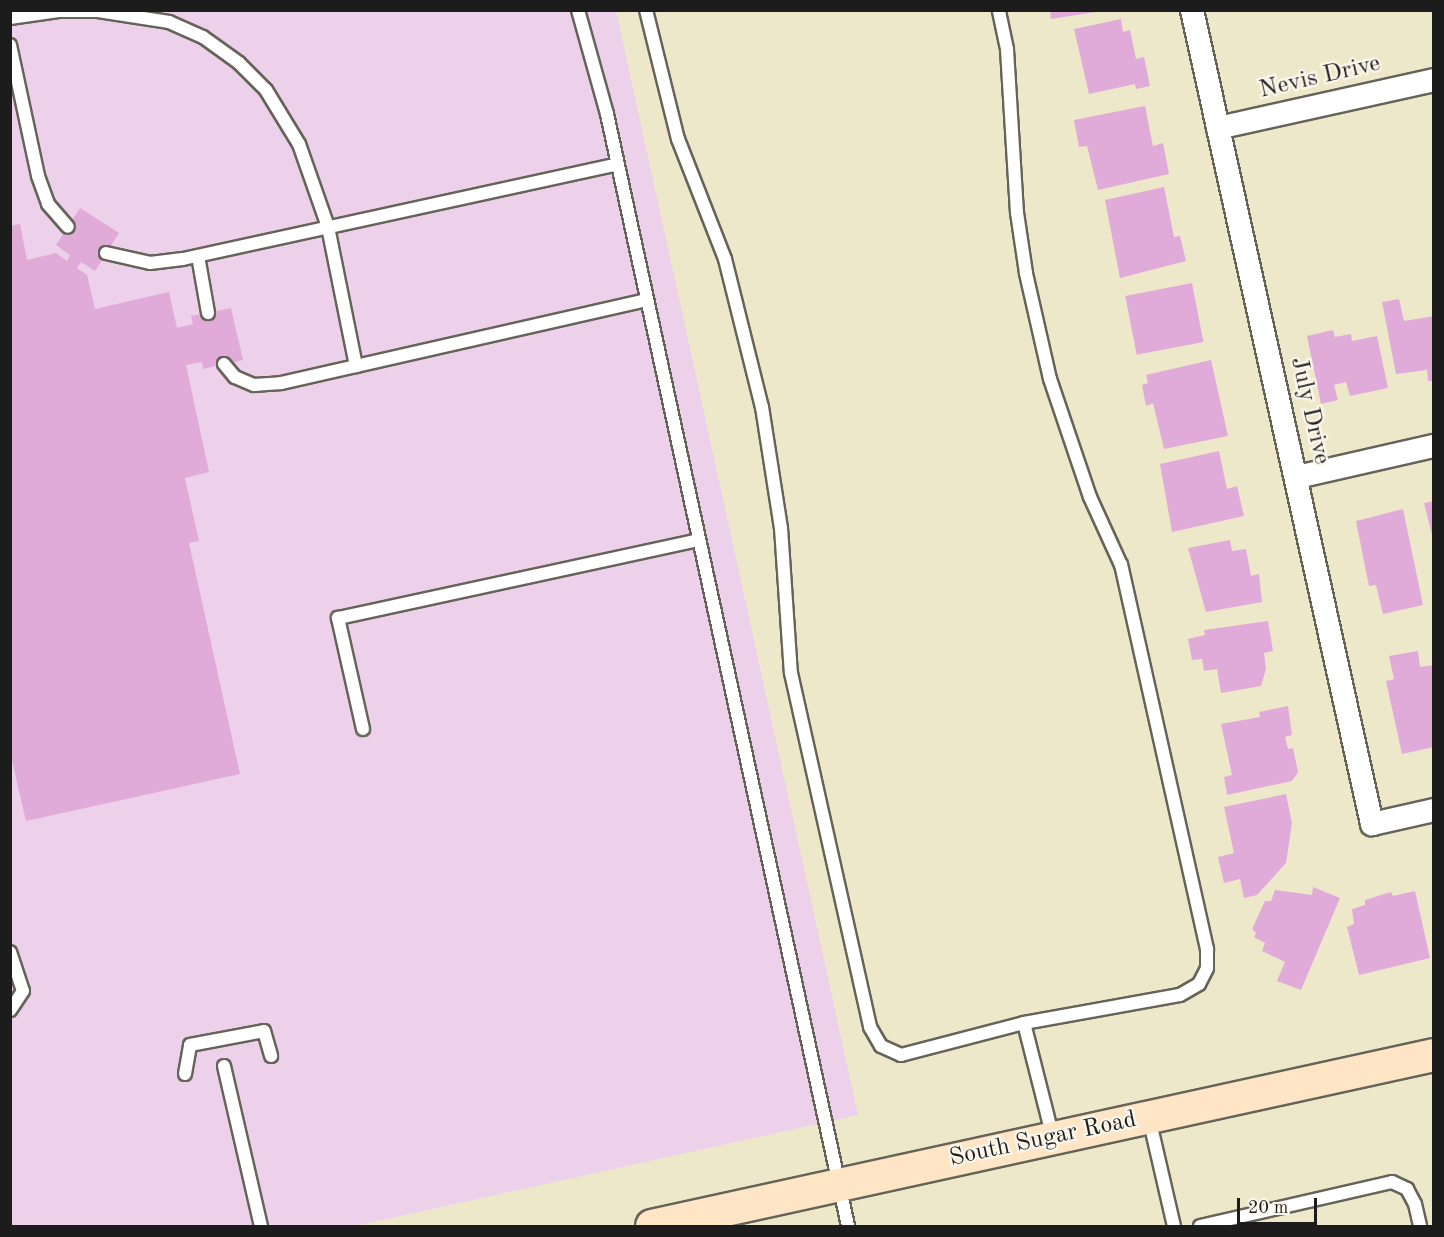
<!DOCTYPE html>
<style>
body{margin:0}
#map{position:relative;width:1444px;height:1237px;overflow:hidden;background:#eee8cb;font-family:"Old Standard TT",serif}
div>[style]{position:absolute}
.built>*{inset:0;background:#edd0e9}
.building>*{inset:0;background:#e0abd9;transform-origin:0 0}
.roads{filter:drop-shadow(2px 0 #666359) drop-shadow(-2px 0 #666359) drop-shadow(0 2px #666359) drop-shadow(0 -2px #666359)}
.service>*{height:12px;margin:-6px;padding:0 6px;transform-origin:6px;border-radius:6px;background:#fff}
.minor>*{height:22px;margin:-11px;padding:0 11px;transform-origin:11px;border-radius:11px;background:#fff}
.secondary>*{height:32px;margin:-16px;padding:0 16px;transform-origin:16px;border-radius:16px;background:#fee5c5}
span{translate:-50% -50%;white-space:nowrap;text-align:center;line-height:1.15;-webkit-text-stroke:4.5px #fbf7ec;paint-order:stroke}
.street-label{font-size:24px;color:#1c1c1c}
.frame{position:absolute;inset:0;border:12px solid #1c1c1c;pointer-events:none}
.scale{position:absolute;left:1237px;top:1198px;width:80px;height:27px;box-sizing:border-box;border:3px solid #1c1c1c;border-top:0;padding-left:8px;font-size:18px;line-height:21px;white-space:nowrap;color:#1c1c1c;-webkit-text-stroke:4px #fbf7ec;paint-order:stroke}
</style>
<div id="map">
<div class="built">
<i style="clip-path:polygon(10px 11px,616px 11px,858px 1115px,355px 1226px,11px 1226px)"></i>
</div>
<div class="building">
<i style="clip-path:polygon(1050px 10px,1096px 10px,1096px 12px,1051px 19px)"></i>
<i style="clip-path:polygon(1121px 19px,1123px 32px,1130px 30px,1136px 59px,1144px 57px,1150px 86px,1136px 89px,1135px 84px,1089px 94px,1074px 29px)"></i>
<i style="clip-path:polygon(1145px 106px,1153px 146px,1163px 143px,1169px 174px,1098px 190px,1087px 146px,1079px 147px,1074px 120px)"></i>
<i style="clip-path:polygon(1164px 187px,1174px 237px,1180px 236px,1186px 261px,1120px 278px,1105px 200px)"></i>
<i style="clip-path:polygon(80px 208px,119px 233px,95px 271px,81px 262px,77px 268px,87px 275px,95px 309px,169px 292px,177px 328px,193px 324px,191px 316px,231px 308px,243px 360px,203px 369px,202px 362px,186px 365px,209px 472px,185px 478px,199px 541px,189px 543px,240px 774px,26px 821px,10px 752px,10px 226px,20px 224px,27px 260px,56px 253px,67px 261px,70px 255px,56px 245px)"></i>
<i style="left:1192px;top:283px;width:60px;height:68px;rotate:79deg"></i>
<i style="clip-path:polygon(1399px 299px,1404px 321px,1434px 316px,1434px 381px,1428px 381px,1427px 370px,1396px 374px,1382px 302px)"></i>
<i style="clip-path:polygon(1333px 330px,1335px 337px,1351px 334px,1352px 341px,1377px 336px,1388px 388px,1350px 396px,1346px 382px,1334px 385px,1338px 400px,1321px 404px,1307px 336px)"></i>
<i style="clip-path:polygon(1211px 360px,1228px 436px,1164px 449px,1153px 403px,1146px 406px,1142px 385px,1148px 383px,1146px 375px)"></i>
<i style="clip-path:polygon(1219px 451px,1227px 489px,1237px 486px,1244px 516px,1172px 532px,1160px 464px)"></i>
<i style="clip-path:polygon(1434px 501px,1434px 539px,1433px 539px,1424px 503px)"></i>
<i style="clip-path:polygon(1403px 509px,1423px 605px,1383px 614px,1376px 585px,1369px 586px,1356px 521px)"></i>
<i style="clip-path:polygon(1230px 540px,1232px 551px,1246px 549px,1251px 576px,1259px 574px,1262px 602px,1206px 612px,1188px 548px)"></i>
<i style="clip-path:polygon(1268px 621px,1273px 651px,1264px 653px,1266px 669px,1261px 686px,1221px 693px,1217px 669px,1204px 671px,1202px 659px,1192px 660px,1188px 639px,1205px 635px,1204px 630px)"></i>
<i style="clip-path:polygon(1418px 651px,1420px 667px,1434px 665px,1434px 747px,1402px 754px,1386px 681px,1394px 679px,1389px 656px)"></i>
<i style="clip-path:polygon(1288px 706px,1292px 735px,1285px 737px,1288px 749px,1293px 748px,1298px 772px,1292px 781px,1227px 795px,1224px 777px,1232px 775px,1221px 724px,1260px 717px,1259px 712px)"></i>
<i style="clip-path:polygon(1286px 794px,1292px 823px,1286px 863px,1257px 895px,1244px 898px,1240px 879px,1224px 883px,1218px 857px,1234px 853px,1224px 807px)"></i>
<i style="clip-path:polygon(1313px 887px,1340px 898px,1301px 990px,1277px 981px,1285px 962px,1262px 951px,1265px 943px,1254px 937px,1256px 933px,1252px 929px,1265px 901px,1271px 901px,1275px 890px,1312px 895px)"></i>
<i style="clip-path:polygon(1415px 891px,1430px 958px,1359px 975px,1347px 927px,1354px 924px,1352px 909px,1365px 905px,1365px 900px,1391px 892px,1393px 896px)"></i>
</div>
<div class="roads">
<div class="service">
<i style="left:578px;top:10px;width:108px;rotate:74.4deg"></i>
<i style="left:607px;top:114px;width:1138px;rotate:77.77deg"></i>
<i style="left:646px;top:10px;width:133px;rotate:76.1deg"></i>
<i style="left:678px;top:139px;width:129px;rotate:68.6deg"></i>
<i style="left:725px;top:259px;width:153px;rotate:76deg"></i>
<i style="left:762px;top:407px;width:122px;rotate:81.1deg"></i>
<i style="left:781px;top:528px;width:145px;rotate:86.1deg"></i>
<i style="left:791px;top:673px;width:363px;rotate:77.4deg"></i>
<i style="left:870px;top:1027px;width:22px;rotate:60deg"></i>
<i style="left:881px;top:1046px;width:22px;rotate:24deg"></i>
<i style="left:901px;top:1055px;width:127px;rotate:-14.6deg"></i>
<i style="left:1024px;top:1023px;width:158px;rotate:-10.2deg"></i>
<i style="left:1180px;top:995px;width:22px;rotate:-30deg"></i>
<i style="left:1199px;top:984px;width:18px;rotate:-63deg"></i>
<i style="left:1207px;top:968px;width:19px;rotate:-90deg"></i>
<i style="left:1207px;top:949px;width:394px;rotate:-102.6deg"></i>
<i style="left:1121px;top:565px;width:75px;rotate:-114.5deg"></i>
<i style="left:1090px;top:497px;width:125px;rotate:-108.7deg"></i>
<i style="left:1050px;top:379px;width:109px;rotate:-102.8deg"></i>
<i style="left:1026px;top:273px;width:61px;rotate:-98.5deg"></i>
<i style="left:1017px;top:213px;width:164px;rotate:-93.5deg"></i>
<i style="left:1007px;top:49px;width:40px;rotate:-102deg"></i>
<i style="left:10px;top:18px;width:49px;rotate:-8.1deg"></i>
<i style="left:59px;top:11px;width:39px"></i>
<i style="left:98px;top:11px;width:72px;rotate:8.8deg"></i>
<i style="left:169px;top:22px;width:37px;rotate:24deg"></i>
<i style="left:203px;top:37px;width:44px;rotate:35.8deg"></i>
<i style="left:239px;top:63px;width:38px;rotate:45deg"></i>
<i style="left:266px;top:90px;width:63px;rotate:58.6deg"></i>
<i style="left:299px;top:144px;width:88px;rotate:70.7deg"></i>
<i style="left:328px;top:227px;width:142px;rotate:78.6deg"></i>
<i style="left:10px;top:45px;width:134px;rotate:77.9deg"></i>
<i style="left:38px;top:176px;width:30px;rotate:70deg"></i>
<i style="left:48px;top:204px;width:30px;rotate:49deg"></i>
<i style="left:106px;top:253px;width:45px;rotate:12.8deg"></i>
<i style="left:150px;top:263px;width:33px;rotate:-7deg"></i>
<i style="left:183px;top:259px;width:444px;rotate:-12.3deg"></i>
<i style="left:198px;top:256px;width:58px;rotate:80deg"></i>
<i style="left:224px;top:364px;width:17px;rotate:50deg"></i>
<i style="left:235px;top:377px;width:21px;rotate:23deg"></i>
<i style="left:254px;top:385px;width:27px;rotate:-4deg"></i>
<i style="left:281px;top:383px;width:374px;rotate:-12.8deg"></i>
<i style="left:363px;top:729px;width:114px;rotate:-102.7deg"></i>
<i style="left:338px;top:618px;width:369px;rotate:-12.2deg"></i>
<i style="left:10px;top:952px;width:41px;rotate:71.6deg"></i>
<i style="left:23px;top:991px;width:23px;rotate:124deg"></i>
<i style="left:1024px;top:1023px;width:119px;rotate:75.8deg"></i>
<i style="left:224px;top:1066px;width:164px;rotate:77deg"></i>
<i style="left:185px;top:1074px;width:29px;rotate:-80deg"></i>
<i style="left:190px;top:1045px;width:75px;rotate:-10.7deg"></i>
<i style="left:264px;top:1031px;width:26px;rotate:74deg"></i>
<i style="left:1149px;top:1118px;width:111px;rotate:77deg"></i>
<i style="left:1200px;top:1226px;width:197px;rotate:-12.9deg"></i>
<i style="left:1392px;top:1182px;width:17px;rotate:25deg"></i>
<i style="left:1407px;top:1189px;width:17px;rotate:62deg"></i>
<i style="left:1415px;top:1204px;width:23px;rotate:77deg"></i>
</div>
<div class="minor">
<i style="left:1192px;top:10px;width:834px;rotate:77.53deg"></i>
<i style="left:1372px;top:824px;width:64px;rotate:-12.7deg"></i>
<i style="left:1218px;top:128px;width:221px;rotate:-12.5deg"></i>
<i style="left:1297px;top:477px;width:140px;rotate:-12.8deg"></i>
</div>
<div class="secondary">
<i style="left:652px;top:1226px;width:800px;rotate:-12.33deg"></i>
</div>
</div>
<div class="street-label">
<span style="left:1320px;top:78px;rotate:-13deg">Nevis Drive</span>
<span style="left:1309px;top:411px;rotate:77deg">July Drive</span>
<span style="left:1043px;top:1140px;rotate:-12deg">South Sugar Road</span>
</div>
<div class="frame"></div>
<div class="scale">20 m</div>
</div>
